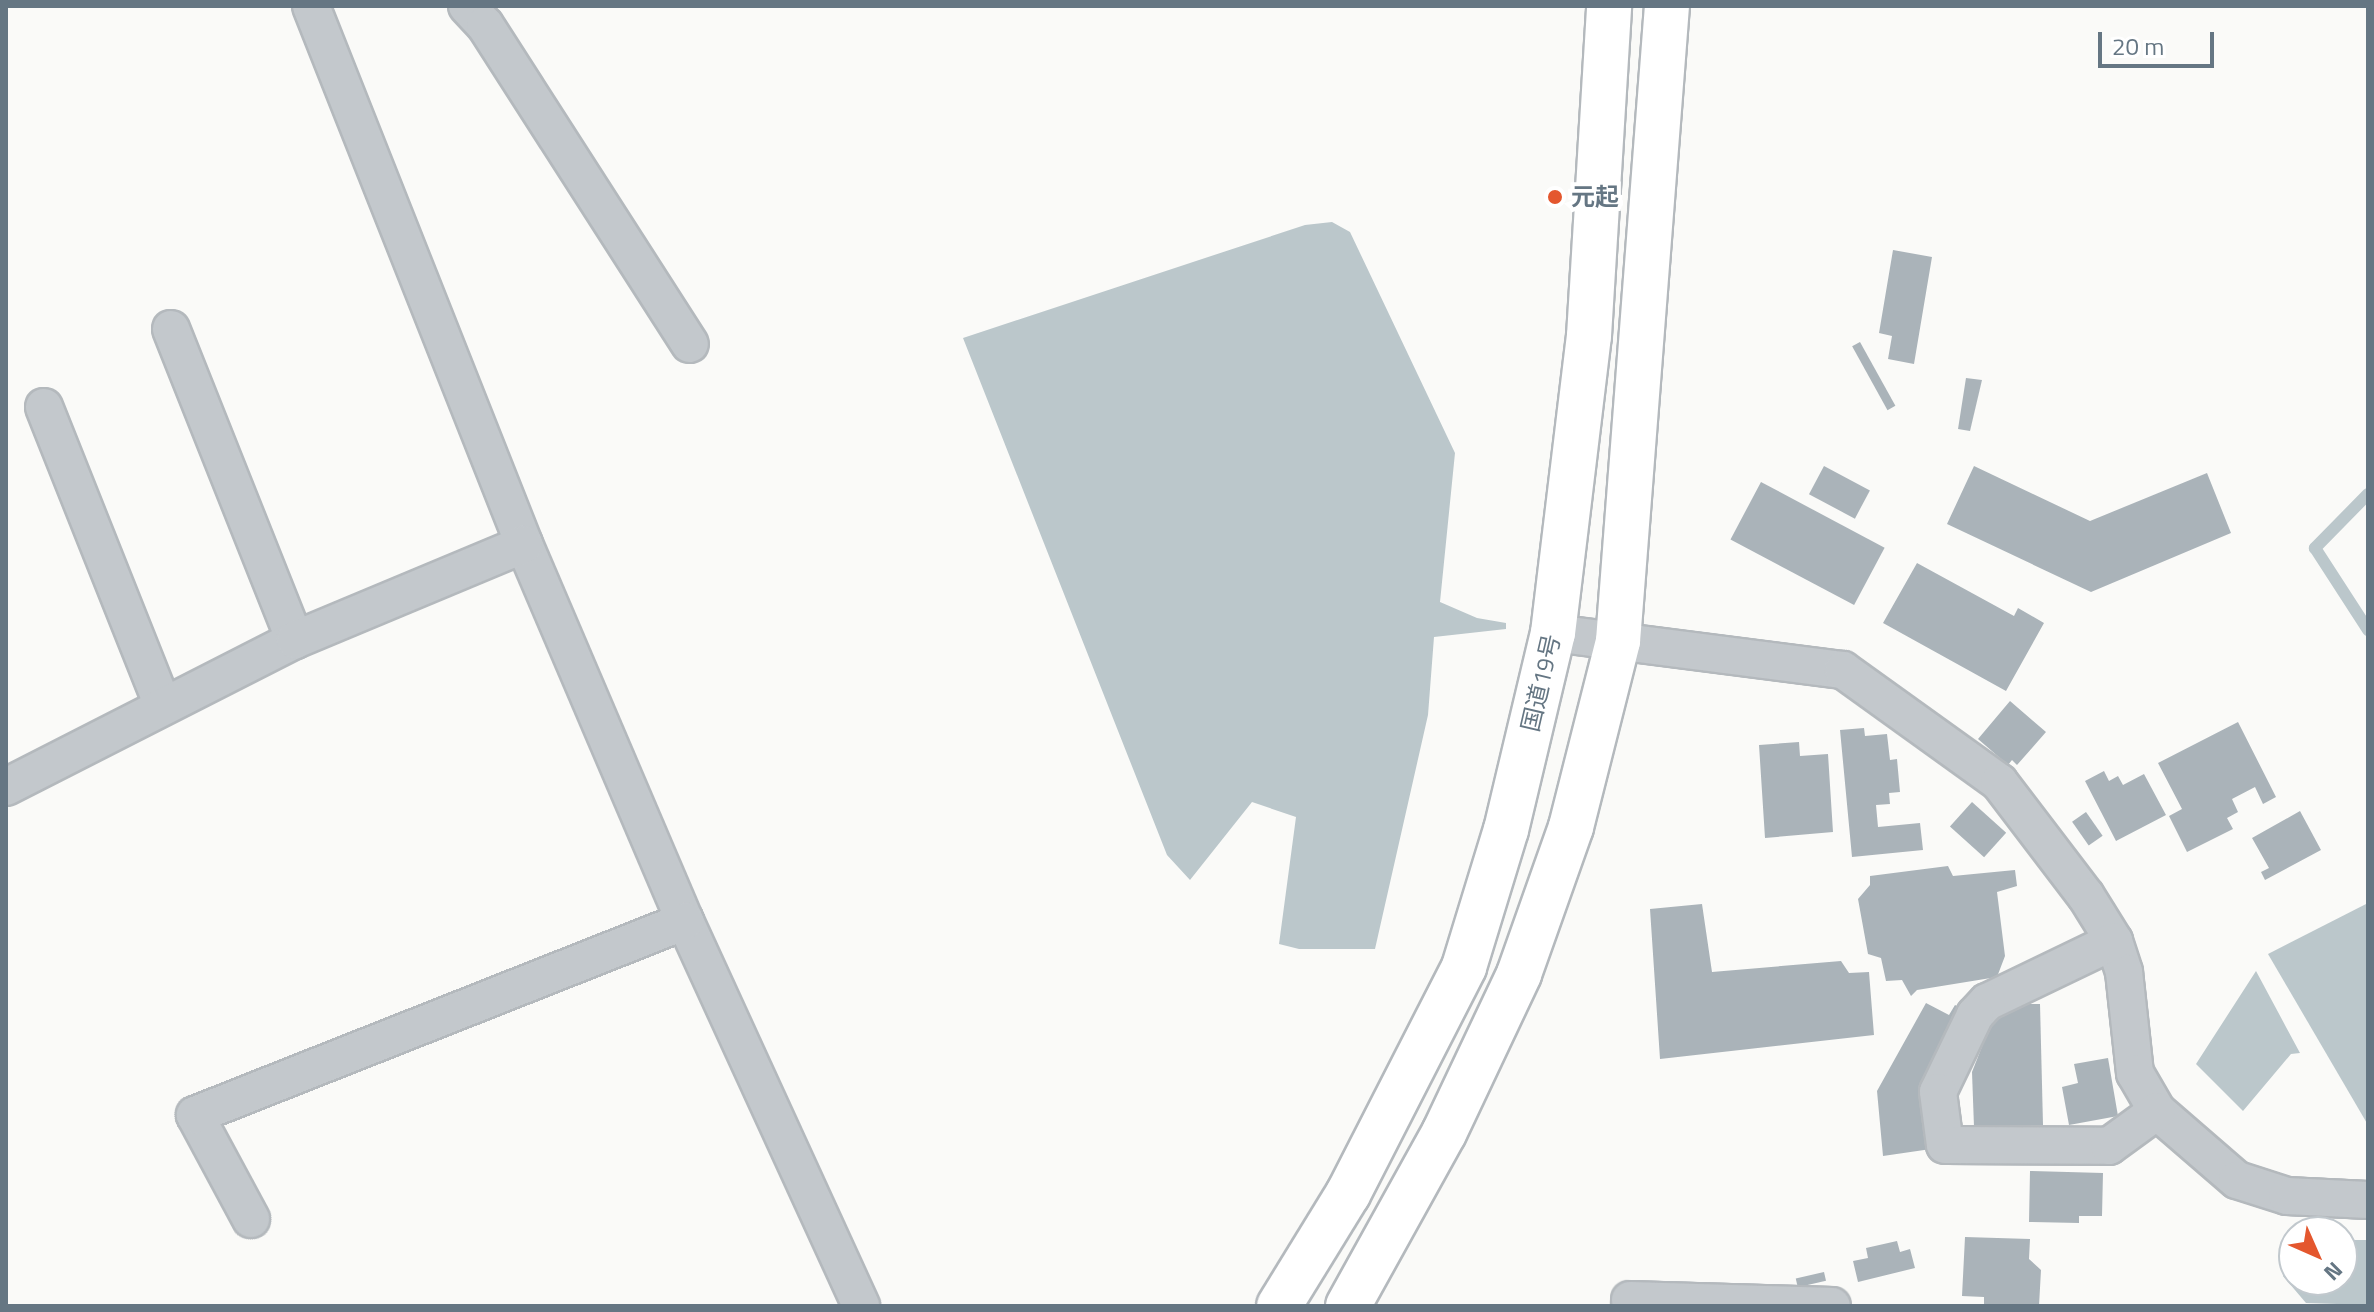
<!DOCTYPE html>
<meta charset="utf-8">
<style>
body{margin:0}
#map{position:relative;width:2374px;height:1312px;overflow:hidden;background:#fafaf8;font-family:"Titillium Web","Noto Sans JP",sans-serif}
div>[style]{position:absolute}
.water>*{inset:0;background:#bbc7cb}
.stream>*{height:12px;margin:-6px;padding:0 6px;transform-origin:6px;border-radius:6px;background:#bbc7cb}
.building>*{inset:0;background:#aab3b9;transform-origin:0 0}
.roads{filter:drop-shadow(2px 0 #b4b9bd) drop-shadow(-2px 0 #b4b9bd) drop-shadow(0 2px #b4b9bd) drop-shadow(0 -2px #b4b9bd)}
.street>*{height:36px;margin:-18px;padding:0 18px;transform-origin:18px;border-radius:18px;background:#c3c8cc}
.highway>*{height:44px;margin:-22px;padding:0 22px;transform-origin:22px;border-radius:22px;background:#fff}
.dots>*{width:22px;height:22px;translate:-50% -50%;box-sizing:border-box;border:4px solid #fff;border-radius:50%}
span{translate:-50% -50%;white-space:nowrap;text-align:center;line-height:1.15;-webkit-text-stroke:8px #fff;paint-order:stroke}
.poi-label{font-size:24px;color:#657683;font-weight:700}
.left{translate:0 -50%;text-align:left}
.street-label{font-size:24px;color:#657683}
.frame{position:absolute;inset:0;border:8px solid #657683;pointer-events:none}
.north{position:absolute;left:2278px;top:1216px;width:80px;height:80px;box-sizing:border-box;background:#fff;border:2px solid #c1c8cd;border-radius:50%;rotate:135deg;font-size:22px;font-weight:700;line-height:32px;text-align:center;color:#657683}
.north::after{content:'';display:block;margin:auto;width:28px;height:36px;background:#e4572e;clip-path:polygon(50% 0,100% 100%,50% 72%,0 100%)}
.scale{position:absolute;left:2098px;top:32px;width:116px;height:36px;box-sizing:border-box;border:4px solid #657683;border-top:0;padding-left:10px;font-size:24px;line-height:28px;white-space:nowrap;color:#657683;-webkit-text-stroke:6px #fff;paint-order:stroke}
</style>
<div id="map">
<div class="water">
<i style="clip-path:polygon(1332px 222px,1350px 232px,1455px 453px,1440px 602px,1477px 618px,1506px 623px,1506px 629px,1434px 637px,1428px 715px,1375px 949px,1299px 949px,1279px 944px,1296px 817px,1252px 802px,1190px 880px,1167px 855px,963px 338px,1305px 225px)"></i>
<i style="clip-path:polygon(2368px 903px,2368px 1125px,2268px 954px)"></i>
<i style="clip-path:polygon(2256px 971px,2300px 1053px,2291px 1054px,2243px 1111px,2196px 1064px)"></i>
<i style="clip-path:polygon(2286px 1240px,2294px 1240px,2294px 1280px,2342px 1280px,2342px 1240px,2368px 1240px,2368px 1305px,2306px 1303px,2283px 1276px)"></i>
</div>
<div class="stream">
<i style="left:2368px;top:494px;width:76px;rotate:134.5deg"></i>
<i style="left:2315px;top:548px;width:98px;rotate:57.1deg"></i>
</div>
<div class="building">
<i style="clip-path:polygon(1893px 250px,1932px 257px,1914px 364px,1888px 359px,1892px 336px,1879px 333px)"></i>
<i style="left:1860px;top:342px;width:73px;height:9px;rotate:61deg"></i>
<i style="clip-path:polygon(1966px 378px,1982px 380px,1970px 431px,1958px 429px)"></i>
<i style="left:1824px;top:466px;width:52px;height:32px;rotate:28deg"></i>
<i style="clip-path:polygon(1974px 466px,2090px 521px,2207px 473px,2231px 533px,2091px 592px,1947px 524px)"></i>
<i style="left:1761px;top:482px;width:140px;height:65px;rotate:28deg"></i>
<i style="clip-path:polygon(1917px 563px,2014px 616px,2018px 608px,2044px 623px,2006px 691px,1883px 623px)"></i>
<i style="clip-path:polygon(2010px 701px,2046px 732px,2017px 765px,2012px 760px,2008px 765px,1978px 739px)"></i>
<i style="clip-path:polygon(2238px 722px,2276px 797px,2263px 804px,2255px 787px,2232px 799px,2238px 812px,2227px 818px,2233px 829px,2187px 852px,2169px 816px,2182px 809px,2158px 763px)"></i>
<i style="clip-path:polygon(1864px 728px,1865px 736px,1887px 734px,1890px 760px,1897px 759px,1900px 792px,1889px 793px,1890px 804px,1876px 805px,1878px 827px,1920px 823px,1923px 850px,1852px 857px,1840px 730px)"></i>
<i style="clip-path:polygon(1799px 742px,1800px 756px,1828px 754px,1833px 832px,1765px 838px,1759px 745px)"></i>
<i style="clip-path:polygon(2104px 771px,2109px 781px,2118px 776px,2123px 785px,2144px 774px,2166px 815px,2116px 841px,2085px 781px)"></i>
<i style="left:1972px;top:802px;width:46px;height:33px;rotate:42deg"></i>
<i style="clip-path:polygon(2300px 811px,2321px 850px,2265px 880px,2261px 872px,2269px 868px,2252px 838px)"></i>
<i style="left:2086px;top:812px;width:29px;height:17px;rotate:55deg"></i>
<i style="clip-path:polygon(1948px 866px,1953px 876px,2015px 870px,2017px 886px,1997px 892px,2005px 956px,1997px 977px,1917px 990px,1911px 996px,1902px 980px,1886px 981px,1881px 958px,1868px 954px,1858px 899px,1870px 885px,1870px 876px)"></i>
<i style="clip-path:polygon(1702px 904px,1712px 972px,1841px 961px,1849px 973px,1869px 972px,1874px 1035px,1660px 1059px,1650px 909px)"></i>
<i style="clip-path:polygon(1926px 1003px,1949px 1015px,1955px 1005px,1966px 1011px,1920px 1098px,1931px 1149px,1883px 1156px,1877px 1091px)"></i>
<i style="clip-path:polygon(2028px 1004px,2040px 1004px,2043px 1125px,1974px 1127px,1972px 1072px,1992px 1021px)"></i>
<i style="clip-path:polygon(2108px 1058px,2118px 1116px,2069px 1125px,2062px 1087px,2078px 1083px,2074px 1064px)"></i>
<i style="clip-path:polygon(2030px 1171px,2103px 1173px,2102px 1216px,2079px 1216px,2079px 1223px,2029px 1222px)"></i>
<i style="clip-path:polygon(1965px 1237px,2030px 1239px,2029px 1259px,2041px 1270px,2039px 1306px,1984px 1304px,1984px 1297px,1962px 1296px)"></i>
<i style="clip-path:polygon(1897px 1241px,1900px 1252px,1910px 1249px,1915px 1268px,1858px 1282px,1853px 1261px,1868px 1258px,1866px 1248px)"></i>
<i style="left:1824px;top:1272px;width:9px;height:29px;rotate:77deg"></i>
</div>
<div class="roads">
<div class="street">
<i style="left:311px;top:6px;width:579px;rotate:68.4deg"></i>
<i style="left:524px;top:544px;width:410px;rotate:66.9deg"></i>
<i style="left:685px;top:921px;width:423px;rotate:65.4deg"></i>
<i style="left:467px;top:6px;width:26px;rotate:47deg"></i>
<i style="left:485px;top:25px;width:379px;rotate:57.3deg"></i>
<i style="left:171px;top:329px;width:335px;rotate:68.3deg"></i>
<i style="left:44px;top:407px;width:322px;rotate:68.3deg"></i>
<i style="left:1553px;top:633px;width:292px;rotate:7.3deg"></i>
<i style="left:1843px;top:670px;width:192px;rotate:35.7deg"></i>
<i style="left:1999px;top:782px;width:143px;rotate:52.7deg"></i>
<i style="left:2086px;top:896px;width:53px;rotate:58.1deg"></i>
<i style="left:2114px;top:941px;width:33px;rotate:72deg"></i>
<i style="left:2124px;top:972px;width:102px;rotate:83.8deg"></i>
<i style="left:2135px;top:1073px;width:44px;rotate:59.9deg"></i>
<i style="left:2157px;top:1111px;width:106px;rotate:40.8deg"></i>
<i style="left:2237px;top:1180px;width:52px;rotate:17.7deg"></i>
<i style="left:2287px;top:1196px;width:81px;rotate:2.8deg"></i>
<i style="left:6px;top:787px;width:324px;rotate:-27deg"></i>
<i style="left:295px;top:640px;width:248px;rotate:-22.7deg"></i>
<i style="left:2114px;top:941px;width:141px;rotate:154.3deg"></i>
<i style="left:1987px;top:1002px;width:18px;rotate:133deg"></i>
<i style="left:1975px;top:1015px;width:85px;rotate:115.7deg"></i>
<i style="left:1938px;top:1092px;width:53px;rotate:82.5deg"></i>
<i style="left:1945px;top:1145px;width:164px;rotate:0.3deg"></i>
<i style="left:2109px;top:1146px;width:59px;rotate:-36.1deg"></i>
<i style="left:251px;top:1219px;width:118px;rotate:-118.3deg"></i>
<i style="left:195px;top:1115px;width:527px;rotate:-21.6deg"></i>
<i style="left:1630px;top:1300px;width:202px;rotate:1.7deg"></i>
</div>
<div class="highway">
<i style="left:1279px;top:1306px;width:132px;rotate:-58.4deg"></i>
<i style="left:1348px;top:1194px;width:255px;rotate:-62.9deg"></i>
<i style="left:1464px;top:967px;width:143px;rotate:-73deg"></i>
<i style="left:1506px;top:830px;width:203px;rotate:-76.6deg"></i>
<i style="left:1553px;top:633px;width:299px;rotate:-83.1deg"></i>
<i style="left:1589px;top:336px;width:331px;rotate:-86.5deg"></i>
<i style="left:1348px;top:1306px;width:198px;rotate:-61deg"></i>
<i style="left:1444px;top:1133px;width:176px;rotate:-64.7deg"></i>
<i style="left:1519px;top:974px;width:156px;rotate:-70.5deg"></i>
<i style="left:1571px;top:827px;width:192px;rotate:-75.8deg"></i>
<i style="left:1618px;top:641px;width:637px;rotate:-85.59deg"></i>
</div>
</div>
<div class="dots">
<i style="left:1555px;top:197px;background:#e4572e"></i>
</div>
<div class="poi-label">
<span class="left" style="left:1571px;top:197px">元起</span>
</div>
<div class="street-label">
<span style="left:1541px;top:683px;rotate:-77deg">国道19号</span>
</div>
<div class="frame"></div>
<div class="north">N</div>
<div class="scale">20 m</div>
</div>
